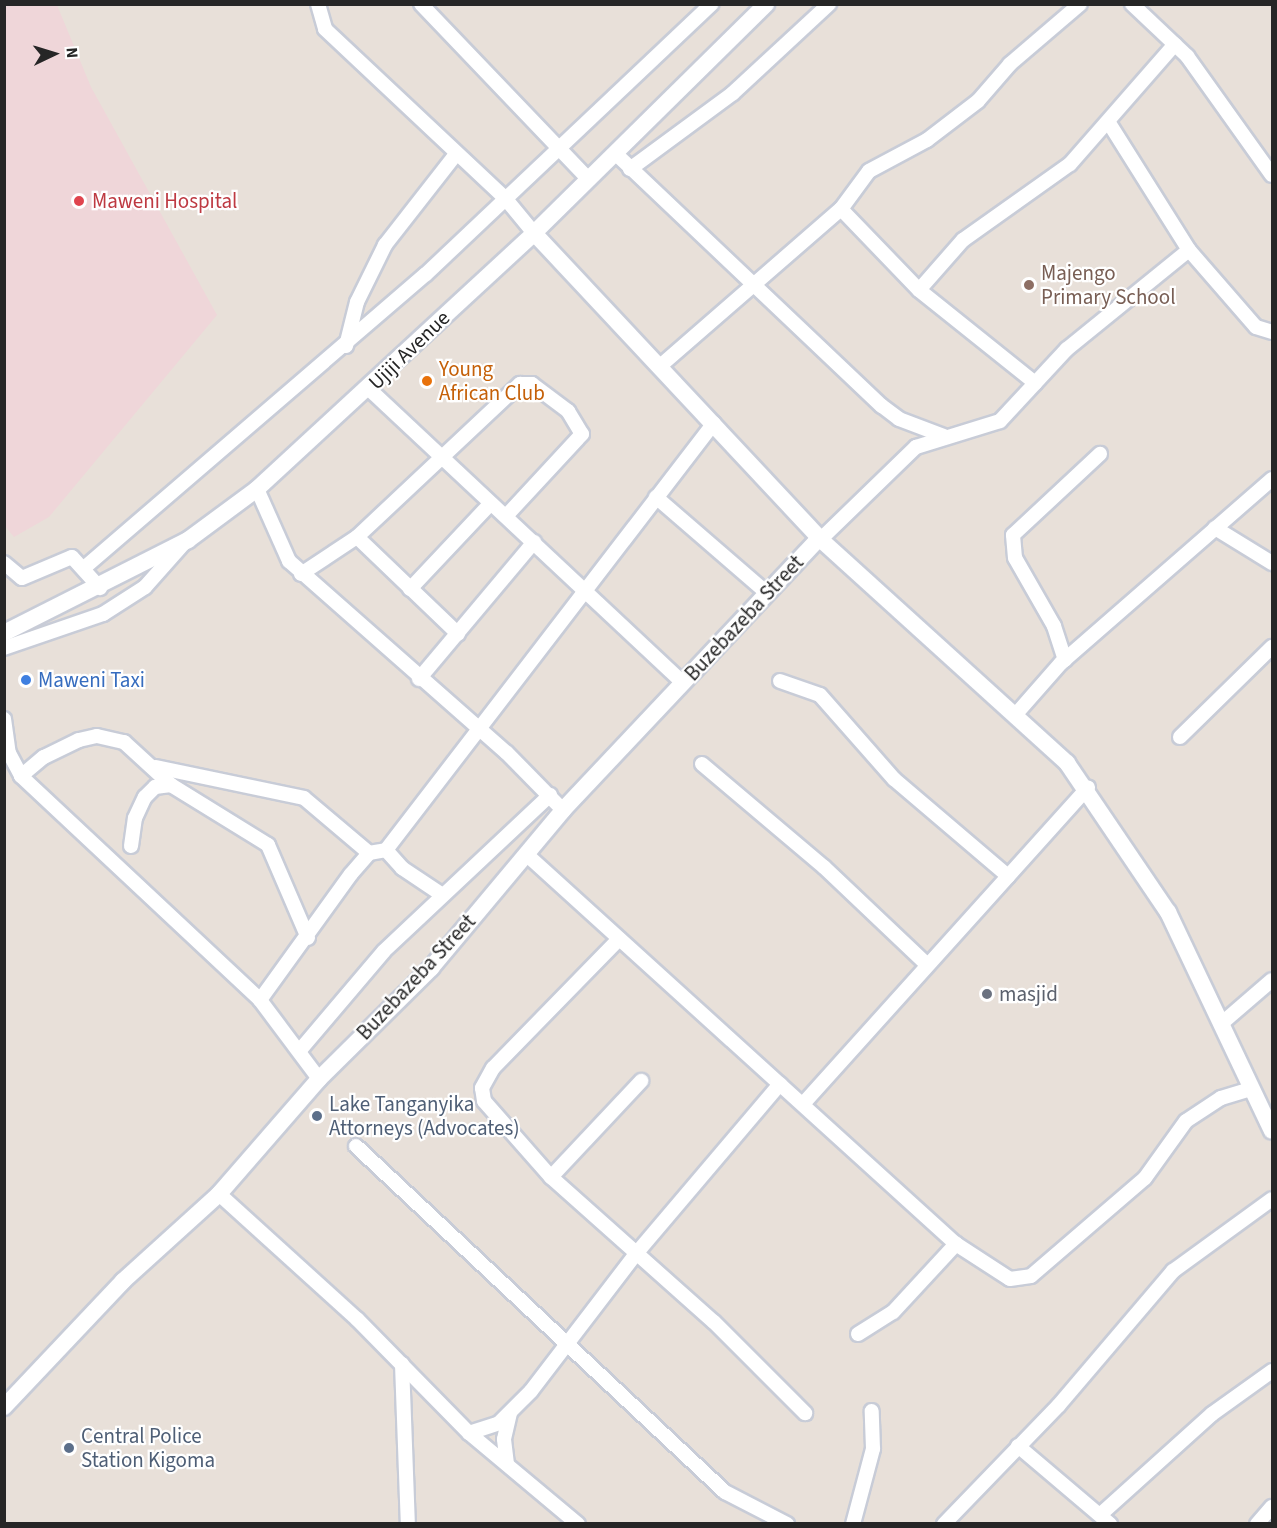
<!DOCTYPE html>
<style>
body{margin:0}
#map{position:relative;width:1277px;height:1528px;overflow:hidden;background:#e8e0d9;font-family:"Source Sans 3",sans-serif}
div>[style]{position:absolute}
.medical>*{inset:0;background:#efd6d9}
.roads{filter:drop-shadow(2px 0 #c8ccd7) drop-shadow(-2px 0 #c8ccd7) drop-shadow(0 2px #c8ccd7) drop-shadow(0 -2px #c8ccd7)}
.minor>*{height:14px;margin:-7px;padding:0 7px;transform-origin:7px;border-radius:7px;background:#fff}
.tertiary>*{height:16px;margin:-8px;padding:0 8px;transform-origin:8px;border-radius:8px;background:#fff}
.dots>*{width:16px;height:16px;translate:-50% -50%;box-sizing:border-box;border:3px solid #fff;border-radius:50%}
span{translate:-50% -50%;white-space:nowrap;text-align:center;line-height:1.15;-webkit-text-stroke:4.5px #fff;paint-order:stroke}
.health-label{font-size:21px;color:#be3a42}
.left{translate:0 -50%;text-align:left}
.education-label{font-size:21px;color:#785e54}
.street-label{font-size:21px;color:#262626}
.food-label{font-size:21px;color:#c56008}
.shop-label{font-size:21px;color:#366cbe}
.worship-label{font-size:21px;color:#5b616d}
.service-label{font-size:21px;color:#4e5e75}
.frame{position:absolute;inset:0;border:6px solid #262626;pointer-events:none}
.north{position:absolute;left:24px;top:24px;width:60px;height:60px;-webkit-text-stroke:4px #fff;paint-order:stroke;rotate:86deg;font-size:16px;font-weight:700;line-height:24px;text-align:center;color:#262626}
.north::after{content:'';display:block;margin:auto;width:21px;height:27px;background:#262626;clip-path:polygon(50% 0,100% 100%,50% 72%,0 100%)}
</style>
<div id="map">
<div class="medical">
<i style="clip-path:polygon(4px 5px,57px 5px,91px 87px,217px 315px,49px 517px,14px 537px,4px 525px)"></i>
</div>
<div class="roads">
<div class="minor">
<i style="left:318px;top:4px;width:26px;rotate:74deg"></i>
<i style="left:325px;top:29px;width:247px;rotate:43.2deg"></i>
<i style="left:505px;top:198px;width:45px;rotate:50.4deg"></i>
<i style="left:421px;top:4px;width:242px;rotate:46.3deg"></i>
<i style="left:1132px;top:4px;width:76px;rotate:43.4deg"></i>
<i style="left:1187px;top:56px;width:146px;rotate:54.5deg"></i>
<i style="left:1109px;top:123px;width:150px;rotate:57.8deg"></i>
<i style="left:1189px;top:250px;width:102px;rotate:49deg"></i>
<i style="left:1256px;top:327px;width:17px;rotate:17deg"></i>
<i style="left:616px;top:154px;width:366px;rotate:43.5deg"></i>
<i style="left:882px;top:406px;width:21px;rotate:37deg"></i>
<i style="left:899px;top:419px;width:48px;rotate:20.7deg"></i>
<i style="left:630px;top:169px;width:128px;rotate:-36.4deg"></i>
<i style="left:733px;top:93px;width:131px;rotate:-42.8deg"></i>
<i style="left:841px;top:209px;width:112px;rotate:46.1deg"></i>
<i style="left:919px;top:290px;width:149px;rotate:38.7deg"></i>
<i style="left:919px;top:290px;width:67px;rotate:-48.7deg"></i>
<i style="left:963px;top:240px;width:131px;rotate:-35.4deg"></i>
<i style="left:1070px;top:164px;width:159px;rotate:-48.8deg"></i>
<i style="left:346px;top:346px;width:45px;rotate:-76deg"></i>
<i style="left:357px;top:302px;width:64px;rotate:-63.8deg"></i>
<i style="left:385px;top:245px;width:115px;rotate:-52deg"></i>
<i style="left:659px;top:367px;width:241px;rotate:-41deg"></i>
<i style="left:841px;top:209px;width:47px;rotate:-53.6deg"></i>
<i style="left:869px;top:171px;width:66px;rotate:-28.1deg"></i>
<i style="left:927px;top:140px;width:64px;rotate:-37.4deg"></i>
<i style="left:978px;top:101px;width:49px;rotate:-49.1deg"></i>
<i style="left:1010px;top:64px;width:92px;rotate:-40.6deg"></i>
<i style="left:369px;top:389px;width:430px;rotate:43.1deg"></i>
<i style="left:257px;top:489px;width:79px;rotate:66deg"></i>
<i style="left:289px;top:561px;width:290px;rotate:41.4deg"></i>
<i style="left:507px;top:753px;width:80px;rotate:45.5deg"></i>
<i style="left:656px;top:497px;width:147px;rotate:40.9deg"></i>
<i style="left:1215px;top:528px;width:67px;rotate:31.6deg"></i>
<i style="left:357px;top:537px;width:140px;rotate:43.8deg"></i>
<i style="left:822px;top:538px;width:131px;rotate:-44.1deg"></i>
<i style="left:916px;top:447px;width:88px;rotate:-17.2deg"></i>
<i style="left:1000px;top:421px;width:98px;rotate:-47.1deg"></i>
<i style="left:1067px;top:349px;width:157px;rotate:-39.1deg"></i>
<i style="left:4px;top:563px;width:23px;rotate:40deg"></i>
<i style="left:22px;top:578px;width:54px;rotate:-22.8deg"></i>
<i style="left:72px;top:557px;width:42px;rotate:47.9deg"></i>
<i style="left:84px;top:568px;width:451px;rotate:-40.7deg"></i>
<i style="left:426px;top:274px;width:393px;rotate:-43.4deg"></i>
<i style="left:301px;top:574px;width:67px;rotate:-33.5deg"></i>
<i style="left:357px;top:537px;width:224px;rotate:-43.2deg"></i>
<i style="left:520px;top:384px;width:12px"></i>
<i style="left:532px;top:384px;width:45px;rotate:36.9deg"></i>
<i style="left:568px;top:411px;width:27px;rotate:59deg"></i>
<i style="left:582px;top:434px;width:112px;rotate:132.8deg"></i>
<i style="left:410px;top:589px;width:117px;rotate:-46.7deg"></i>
<i style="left:4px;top:648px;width:105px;rotate:-19deg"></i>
<i style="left:103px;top:614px;width:50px;rotate:-32.7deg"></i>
<i style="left:145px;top:587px;width:62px;rotate:-48.3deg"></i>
<i style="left:1065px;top:660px;width:36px;rotate:-108deg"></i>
<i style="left:1054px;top:626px;width:78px;rotate:-119.8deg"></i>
<i style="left:1015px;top:558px;width:23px;rotate:-95deg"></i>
<i style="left:1013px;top:535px;width:119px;rotate:-43deg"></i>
<i style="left:419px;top:679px;width:179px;rotate:-50deg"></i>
<i style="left:780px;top:681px;width:42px;rotate:19.3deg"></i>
<i style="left:820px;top:695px;width:112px;rotate:48.6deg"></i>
<i style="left:894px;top:779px;width:150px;rotate:40.4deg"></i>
<i style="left:1017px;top:713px;width:67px;rotate:-48.7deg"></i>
<i style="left:1061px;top:663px;width:280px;rotate:-41.1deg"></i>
<i style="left:4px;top:719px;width:34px;rotate:82deg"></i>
<i style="left:9px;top:753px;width:26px;rotate:62deg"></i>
<i style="left:21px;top:776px;width:328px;rotate:43.1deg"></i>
<i style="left:260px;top:1000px;width:99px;rotate:53.2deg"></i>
<i style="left:1180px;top:737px;width:129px;rotate:-44.4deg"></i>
<i style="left:702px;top:764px;width:160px;rotate:40.2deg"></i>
<i style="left:824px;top:867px;width:139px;rotate:43.5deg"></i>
<i style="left:156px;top:767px;width:151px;rotate:11.8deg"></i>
<i style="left:304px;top:798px;width:85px;rotate:40.2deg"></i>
<i style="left:21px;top:776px;width:30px;rotate:-40deg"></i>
<i style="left:44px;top:757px;width:39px;rotate:-26deg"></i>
<i style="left:79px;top:740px;width:18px;rotate:-13deg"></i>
<i style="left:97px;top:736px;width:28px;rotate:13deg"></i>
<i style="left:124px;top:742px;width:64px;rotate:42.5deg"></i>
<i style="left:171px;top:785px;width:114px;rotate:31.7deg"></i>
<i style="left:268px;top:845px;width:101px;rotate:66.7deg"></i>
<i style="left:131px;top:846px;width:28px;rotate:-82deg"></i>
<i style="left:135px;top:818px;width:23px;rotate:-65deg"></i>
<i style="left:145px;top:797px;width:14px;rotate:-45deg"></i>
<i style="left:155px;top:787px;width:16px;rotate:-7deg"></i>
<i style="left:386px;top:850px;width:24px;rotate:48deg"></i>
<i style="left:402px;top:868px;width:47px;rotate:33.7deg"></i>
<i style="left:526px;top:854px;width:581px;rotate:42.21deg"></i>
<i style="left:956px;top:1244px;width:64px;rotate:32.9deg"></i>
<i style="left:1010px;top:1279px;width:21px;rotate:-8deg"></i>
<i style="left:1031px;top:1276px;width:150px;rotate:-40.7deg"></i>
<i style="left:1145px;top:1178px;width:70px;rotate:-54.3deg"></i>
<i style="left:1186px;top:1121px;width:42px;rotate:-33.3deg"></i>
<i style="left:1221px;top:1098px;width:31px;rotate:-17deg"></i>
<i style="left:619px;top:939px;width:180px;rotate:134.3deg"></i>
<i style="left:493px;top:1068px;width:23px;rotate:119deg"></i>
<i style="left:482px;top:1088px;width:13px;rotate:81deg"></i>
<i style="left:484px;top:1101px;width:101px;rotate:48.6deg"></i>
<i style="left:551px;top:1177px;width:218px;rotate:41.7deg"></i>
<i style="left:714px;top:1322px;width:129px;rotate:45deg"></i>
<i style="left:260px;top:1000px;width:155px;rotate:-54.2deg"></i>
<i style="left:351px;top:874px;width:28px;rotate:-49deg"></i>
<i style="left:369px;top:853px;width:17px;rotate:-10deg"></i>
<i style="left:386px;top:850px;width:538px;rotate:-52.47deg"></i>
<i style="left:1221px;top:1024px;width:67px;rotate:-40.8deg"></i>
<i style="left:301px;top:1049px;width:128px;rotate:-49.7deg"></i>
<i style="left:384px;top:951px;width:228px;rotate:-43.2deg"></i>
<i style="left:803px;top:1104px;width:426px;rotate:-48deg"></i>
<i style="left:356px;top:1146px;width:506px;rotate:43.16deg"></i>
<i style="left:725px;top:1492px;width:70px;rotate:27.3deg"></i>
<i style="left:551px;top:1177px;width:132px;rotate:-46.8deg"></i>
<i style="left:219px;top:1194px;width:186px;rotate:42.2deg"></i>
<i style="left:357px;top:1319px;width:160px;rotate:45.5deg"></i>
<i style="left:469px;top:1433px;width:142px;rotate:39.9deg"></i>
<i style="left:858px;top:1334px;width:41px;rotate:-32.2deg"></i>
<i style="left:893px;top:1312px;width:93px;rotate:-47.2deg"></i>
<i style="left:402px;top:1364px;width:160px;rotate:87.9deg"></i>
<i style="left:469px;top:1433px;width:32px;rotate:-18deg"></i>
<i style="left:499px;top:1423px;width:45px;rotate:-45deg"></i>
<i style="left:531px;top:1391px;width:171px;rotate:-52.6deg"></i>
<i style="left:635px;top:1255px;width:224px;rotate:-49.7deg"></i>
<i style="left:1018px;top:1446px;width:121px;rotate:40.3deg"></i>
<i style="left:507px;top:1464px;width:25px;rotate:-97deg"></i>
<i style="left:504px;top:1439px;width:26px;rotate:-77deg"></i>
<i style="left:1101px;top:1514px;width:149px;rotate:-42deg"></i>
<i style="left:1212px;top:1414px;width:74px;rotate:-35.6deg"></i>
<i style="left:853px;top:1524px;width:78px;rotate:-75.1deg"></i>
<i style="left:873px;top:1449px;width:38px;rotate:-92deg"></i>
<i style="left:944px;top:1524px;width:165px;rotate:-46deg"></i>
<i style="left:1059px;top:1405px;width:176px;rotate:-49.6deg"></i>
<i style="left:1173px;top:1271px;width:122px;rotate:-36deg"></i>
<i style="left:1257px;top:1524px;width:23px;rotate:-49deg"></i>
</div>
<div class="tertiary">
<i style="left:534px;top:233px;width:417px;rotate:46.9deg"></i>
<i style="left:819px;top:538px;width:335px;rotate:42.2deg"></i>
<i style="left:1067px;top:763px;width:180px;rotate:55.9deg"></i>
<i style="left:1168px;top:912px;width:242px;rotate:64.6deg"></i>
<i style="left:4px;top:633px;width:206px;rotate:-26.8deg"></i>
<i style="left:188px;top:540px;width:86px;rotate:-36.5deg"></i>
<i style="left:257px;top:489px;width:377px;rotate:-42.7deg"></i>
<i style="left:534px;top:233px;width:326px;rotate:-44.6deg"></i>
<i style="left:4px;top:1407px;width:173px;rotate:-46.6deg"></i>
<i style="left:123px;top:1281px;width:130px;rotate:-42.2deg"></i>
<i style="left:219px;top:1194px;width:152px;rotate:-49deg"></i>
<i style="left:319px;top:1079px;width:158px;rotate:-44.7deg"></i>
<i style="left:431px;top:968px;width:206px;rotate:-50.1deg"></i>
<i style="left:563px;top:810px;width:374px;rotate:-46.7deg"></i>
</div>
</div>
<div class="dots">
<i style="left:79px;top:201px;background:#e0444e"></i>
<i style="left:1029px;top:285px;background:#8d6e63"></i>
<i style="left:427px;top:381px;background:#e8710a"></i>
<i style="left:26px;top:680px;background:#3f7fe0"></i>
<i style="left:987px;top:994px;background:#6b7280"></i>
<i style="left:317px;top:1116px;background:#5c6f8a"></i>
<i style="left:69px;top:1448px;background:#5c6f8a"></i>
</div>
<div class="health-label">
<span class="left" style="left:92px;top:201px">Maweni Hospital</span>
</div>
<div class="education-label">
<span class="left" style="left:1041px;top:285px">Majengo<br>Primary School</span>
</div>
<div class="street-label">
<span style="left:409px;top:350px;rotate:-44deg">Ujiji Avenue</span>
<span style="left:744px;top:618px;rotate:-47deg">Buzebazeba Street</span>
<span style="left:416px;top:977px;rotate:-47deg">Buzebazeba Street</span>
</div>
<div class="food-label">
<span class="left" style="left:439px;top:381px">Young<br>African Club</span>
</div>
<div class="shop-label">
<span class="left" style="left:38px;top:680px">Maweni Taxi</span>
</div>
<div class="worship-label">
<span class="left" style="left:999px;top:994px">masjid</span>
</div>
<div class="service-label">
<span class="left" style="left:329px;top:1116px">Lake Tanganyika<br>Attorneys (Advocates)</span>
<span class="left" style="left:81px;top:1448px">Central Police<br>Station Kigoma</span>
</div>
<div class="frame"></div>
<div class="north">N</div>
</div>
